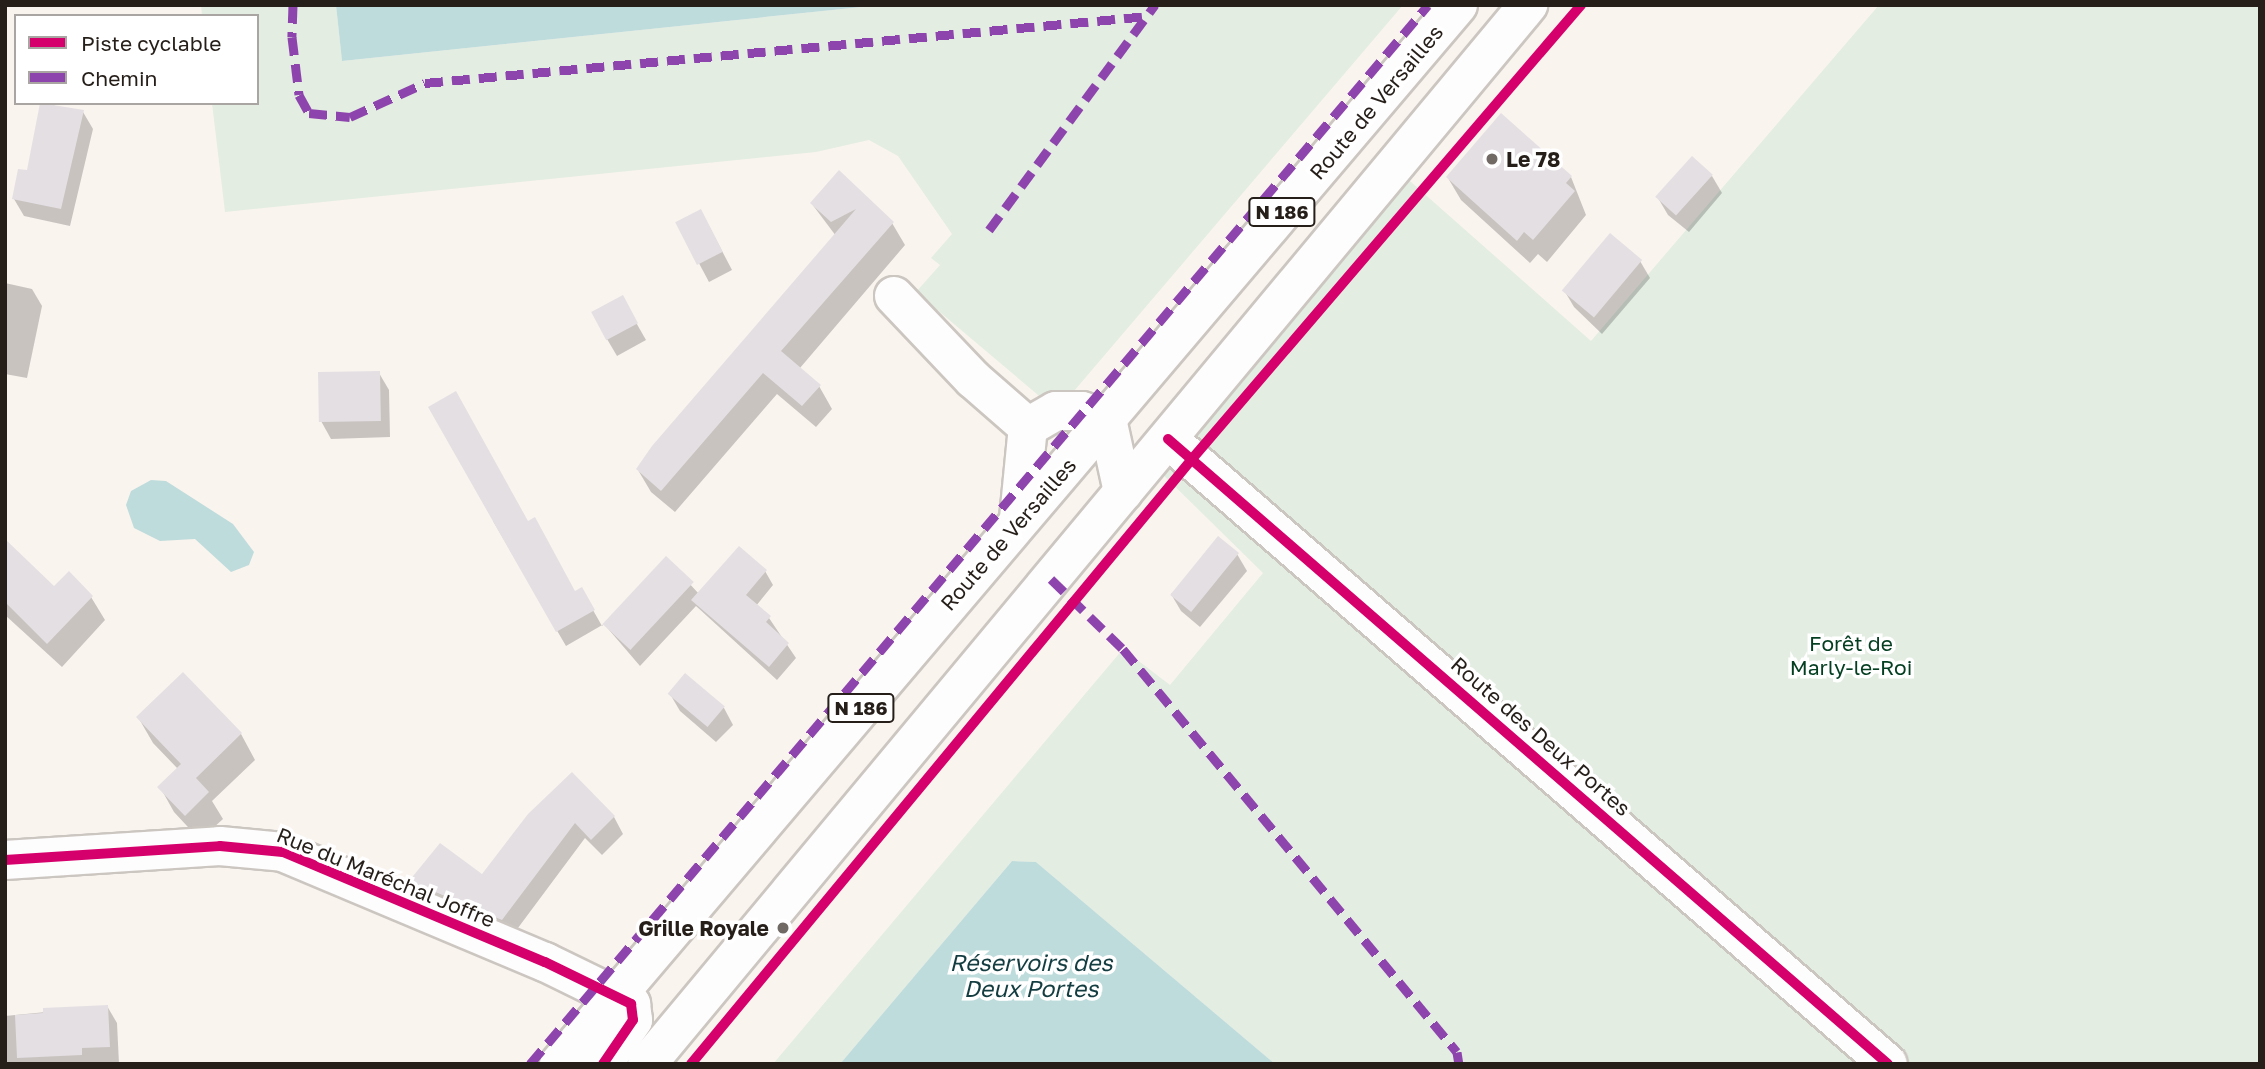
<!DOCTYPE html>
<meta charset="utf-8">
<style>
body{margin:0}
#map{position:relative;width:2265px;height:1069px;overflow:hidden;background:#faf4ef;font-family:"Golos Text",sans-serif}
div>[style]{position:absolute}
.green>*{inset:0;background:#e3ede2}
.water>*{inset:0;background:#bfdcdc}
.shadow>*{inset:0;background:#0003}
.building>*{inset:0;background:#e4dfe3;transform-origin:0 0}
.roads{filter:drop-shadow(2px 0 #ccc6c1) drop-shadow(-2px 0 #ccc6c1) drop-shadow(0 2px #ccc6c1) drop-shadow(0 -2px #ccc6c1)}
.minor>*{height:38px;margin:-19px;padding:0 19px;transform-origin:19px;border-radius:19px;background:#fefdfd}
.major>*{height:38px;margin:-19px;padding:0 19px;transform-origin:19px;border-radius:19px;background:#fefdfd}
.quiet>*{height:9px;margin-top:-4.5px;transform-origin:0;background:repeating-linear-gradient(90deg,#8e44ad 0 18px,transparent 0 27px)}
.cycleway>*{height:10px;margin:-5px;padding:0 5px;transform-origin:5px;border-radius:5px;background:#d6006c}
.dots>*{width:19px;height:19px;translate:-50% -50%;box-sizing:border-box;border:4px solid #fff;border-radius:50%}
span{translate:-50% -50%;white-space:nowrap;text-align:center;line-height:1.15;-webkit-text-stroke:7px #fff;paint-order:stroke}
.shield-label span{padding:2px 5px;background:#fff;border:2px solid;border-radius:5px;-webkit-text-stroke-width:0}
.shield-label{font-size:19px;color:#251e19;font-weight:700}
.street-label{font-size:21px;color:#251e19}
.poi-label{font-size:21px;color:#251e19;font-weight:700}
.left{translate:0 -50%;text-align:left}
.right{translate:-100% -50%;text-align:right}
.park-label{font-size:21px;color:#043e21}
.water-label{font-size:23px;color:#143d41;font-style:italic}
.frame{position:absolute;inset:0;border:7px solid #251e19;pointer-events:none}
.legend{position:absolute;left:14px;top:14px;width:245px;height:91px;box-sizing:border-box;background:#fff;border:2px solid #a8a5a3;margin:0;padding:9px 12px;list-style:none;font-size:21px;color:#251e19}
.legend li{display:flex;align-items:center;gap:14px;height:35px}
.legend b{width:35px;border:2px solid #a8a5a3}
</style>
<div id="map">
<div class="green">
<i style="clip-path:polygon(201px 5px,336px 5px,342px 61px,881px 5px,1403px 5px,1057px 411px,916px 292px,940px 265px,931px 258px,952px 234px,898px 156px,869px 140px,816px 152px,225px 212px,212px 103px,257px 103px,257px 16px,202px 16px)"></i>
<i style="clip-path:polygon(1879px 5px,2260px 5px,2260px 1064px,1275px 1064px,1036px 862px,1012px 861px,840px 1064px,773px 1064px,1123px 649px,1170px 685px,1263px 573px,1149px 461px,1394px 167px,1591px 341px)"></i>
</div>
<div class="water">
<i style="clip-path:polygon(336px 5px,881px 5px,342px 61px)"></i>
<i style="clip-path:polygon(151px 480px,166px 481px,233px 524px,254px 552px,249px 565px,231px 572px,195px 539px,160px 541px,134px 528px,126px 505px,131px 491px)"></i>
<i style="clip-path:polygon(1012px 861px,1036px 862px,1275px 1064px,840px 1064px)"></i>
</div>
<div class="shadow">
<i style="clip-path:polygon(42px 103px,83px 112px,93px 129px,70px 226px,24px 216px,14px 199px,28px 172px)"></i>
<i style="clip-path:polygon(839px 173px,892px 223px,905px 245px,800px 368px,819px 386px,832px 409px,816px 427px,777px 394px,675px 512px,651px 492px,638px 470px,836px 236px,812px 204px)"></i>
<i style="clip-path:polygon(1712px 176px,1722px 193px,1689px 232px,1668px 215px,1658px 198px)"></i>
<i style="clip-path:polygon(1571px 177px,1586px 215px,1547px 262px,1538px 254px,1530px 263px,1461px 200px,1448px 178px)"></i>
<i style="clip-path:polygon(677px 222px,710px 228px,732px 270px,709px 282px)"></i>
<i style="clip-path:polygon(1640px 261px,1650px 278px,1602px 334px,1574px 307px,1564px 290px)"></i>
<i style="clip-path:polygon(5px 283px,32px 289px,42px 306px,27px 378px,5px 374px)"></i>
<i style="clip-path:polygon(622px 298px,646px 340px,617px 356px,607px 339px)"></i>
<i style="clip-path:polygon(379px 373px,389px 390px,390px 437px,331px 439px,321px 421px)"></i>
<i style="clip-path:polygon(493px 521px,527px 523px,575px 593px,581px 589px,602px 626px,666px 558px,699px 594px,765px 571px,773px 585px,756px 606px,769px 618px,796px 658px,777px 680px,696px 606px,640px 666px,604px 624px,566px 646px)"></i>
<i style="clip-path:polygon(5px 551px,54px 589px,91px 597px,105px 620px,62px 667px,5px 615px)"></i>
<i style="clip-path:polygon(1237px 554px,1247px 571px,1200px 627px,1181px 611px,1171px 594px)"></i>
<i style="clip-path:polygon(183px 674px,241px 734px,255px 760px,212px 801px,223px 819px,200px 840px,174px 812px,160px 787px,178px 769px,153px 743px,138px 717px)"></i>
<i style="clip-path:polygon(670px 694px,724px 708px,733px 725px,716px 742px,680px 711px)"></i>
<i style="clip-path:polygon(529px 815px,614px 817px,623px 834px,602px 855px,585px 838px,512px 936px,421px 898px,411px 881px,482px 877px)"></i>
<i style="clip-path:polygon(107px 1006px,117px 1023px,119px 1064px,5px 1064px,5px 1016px)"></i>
</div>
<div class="building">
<i style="clip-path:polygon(40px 103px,84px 110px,61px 209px,12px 199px,18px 169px,27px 170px)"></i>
<i style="clip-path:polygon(1501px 113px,1572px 176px,1566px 183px,1575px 191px,1533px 240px,1524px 232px,1517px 241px,1446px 177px)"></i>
<i style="left:1692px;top:156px;width:28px;height:55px;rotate:42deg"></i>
<i style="clip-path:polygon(839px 170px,894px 222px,781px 351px,821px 385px,802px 406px,763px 373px,661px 491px,636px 469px,652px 446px,856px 209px,831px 222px,810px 203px)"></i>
<i style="left:701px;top:209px;width:48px;height:29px;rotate:63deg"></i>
<i style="left:1610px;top:233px;width:42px;height:75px;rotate:40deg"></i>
<i style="left:623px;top:295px;width:32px;height:36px;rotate:62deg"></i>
<i style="left:380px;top:371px;width:50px;height:62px;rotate:89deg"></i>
<i style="clip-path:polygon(456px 391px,528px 521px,535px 517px,575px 591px,582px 587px,595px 610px,556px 632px,428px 407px)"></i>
<i style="left:1218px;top:536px;width:27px;height:76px;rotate:39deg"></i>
<i style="clip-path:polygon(5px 539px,54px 586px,69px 571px,93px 596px,47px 644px,5px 602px)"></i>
<i style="clip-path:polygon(739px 546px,767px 570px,746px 595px,771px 616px,766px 622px,789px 643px,769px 667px,691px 600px)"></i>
<i style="left:666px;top:556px;width:38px;height:93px;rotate:43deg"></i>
<i style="clip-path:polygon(183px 672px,242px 733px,196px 778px,209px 792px,185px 816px,157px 787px,181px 764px,136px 717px)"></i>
<i style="left:685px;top:673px;width:52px;height:27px;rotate:40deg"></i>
<i style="clip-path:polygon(572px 772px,615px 816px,591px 840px,575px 823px,502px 920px,409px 881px,440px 843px,482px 874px,528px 814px)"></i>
<i style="clip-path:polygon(108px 1005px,110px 1047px,82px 1048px,82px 1055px,17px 1058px,15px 1015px,43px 1013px,43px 1008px)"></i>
</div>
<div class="roads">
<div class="minor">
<i style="left:894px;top:296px;width:115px;rotate:46.4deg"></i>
<i style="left:973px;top:379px;width:73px;rotate:41.1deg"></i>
<i style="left:1028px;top:427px;width:32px;rotate:-30deg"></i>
<i style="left:1056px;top:411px;width:26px"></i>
<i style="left:1082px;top:411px;width:26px;rotate:18deg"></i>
<i style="left:1107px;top:419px;width:75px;rotate:77.6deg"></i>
<i style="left:1168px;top:439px;width:953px;rotate:40.96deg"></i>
<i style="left:1019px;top:518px;width:91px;rotate:-84.4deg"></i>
<i style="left:5px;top:860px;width:215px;rotate:-3.7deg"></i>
<i style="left:220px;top:846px;width:63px;rotate:5.4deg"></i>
<i style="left:283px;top:852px;width:284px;rotate:22.8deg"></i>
<i style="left:545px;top:962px;width:96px;rotate:26deg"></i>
<i style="left:631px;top:1004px;width:16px;rotate:83deg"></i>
<i style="left:633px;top:1020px;width:53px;rotate:124.3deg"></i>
</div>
<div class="major">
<i style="left:559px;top:1064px;width:1389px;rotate:-49.67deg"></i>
<i style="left:647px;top:1064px;width:1378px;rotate:-50.24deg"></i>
</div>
</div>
<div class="quiet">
<i style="left:293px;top:5px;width:32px;rotate:92deg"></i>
<i style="left:292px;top:37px;width:58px;rotate:83.1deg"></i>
<i style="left:299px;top:95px;width:21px;rotate:61deg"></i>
<i style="left:309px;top:113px;width:41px;rotate:5.6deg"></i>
<i style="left:350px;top:117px;width:82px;rotate:-24.4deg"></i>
<i style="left:425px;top:83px;width:726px;rotate:-5.29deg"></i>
<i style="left:989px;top:230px;width:280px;rotate:-53.6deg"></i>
<i style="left:1051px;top:579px;width:100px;rotate:44.2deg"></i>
<i style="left:1123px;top:649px;width:523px;rotate:50.35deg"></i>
<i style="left:1457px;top:1052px;width:12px;rotate:81deg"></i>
<i style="left:530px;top:1064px;width:1388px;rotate:-49.7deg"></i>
</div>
<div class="cycleway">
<i style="left:1168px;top:439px;width:953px;rotate:40.96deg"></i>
<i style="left:5px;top:860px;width:215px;rotate:-3.7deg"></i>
<i style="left:220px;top:846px;width:63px;rotate:5.4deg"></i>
<i style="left:283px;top:852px;width:284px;rotate:22.8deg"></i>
<i style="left:545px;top:962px;width:96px;rotate:26deg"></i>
<i style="left:631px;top:1004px;width:16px;rotate:83deg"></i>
<i style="left:633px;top:1020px;width:53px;rotate:124.3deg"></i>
<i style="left:691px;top:1064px;width:786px;rotate:-50.37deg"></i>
<i style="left:1192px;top:459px;width:598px;rotate:-49.41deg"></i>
</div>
<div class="dots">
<i style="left:1492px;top:159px;background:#706964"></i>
<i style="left:783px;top:928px;background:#706964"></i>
</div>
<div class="shield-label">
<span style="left:1282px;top:212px">N 186</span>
<span style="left:861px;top:708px">N 186</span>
</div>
<div class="street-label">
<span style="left:1376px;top:102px;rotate:-50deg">Route de Versailles</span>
<span style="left:1008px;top:534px;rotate:-49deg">Route de Versailles</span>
<span style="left:1541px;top:736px;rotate:41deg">Route des Deux Portes</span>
<span style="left:386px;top:877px;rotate:22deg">Rue du Maréchal Joffre</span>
</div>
<div class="poi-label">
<span class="left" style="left:1506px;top:159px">Le 78</span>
<span class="right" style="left:769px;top:928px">Grille Royale</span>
</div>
<div class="park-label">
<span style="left:1851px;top:655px">Forêt de<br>Marly-le-Roi</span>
</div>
<div class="water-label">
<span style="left:1031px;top:975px">Réservoirs des<br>Deux Portes</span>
</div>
<div class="frame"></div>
<ul class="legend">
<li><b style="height:9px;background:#d6006c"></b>Piste cyclable</li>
<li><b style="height:9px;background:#8e44ad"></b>Chemin</li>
</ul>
</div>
